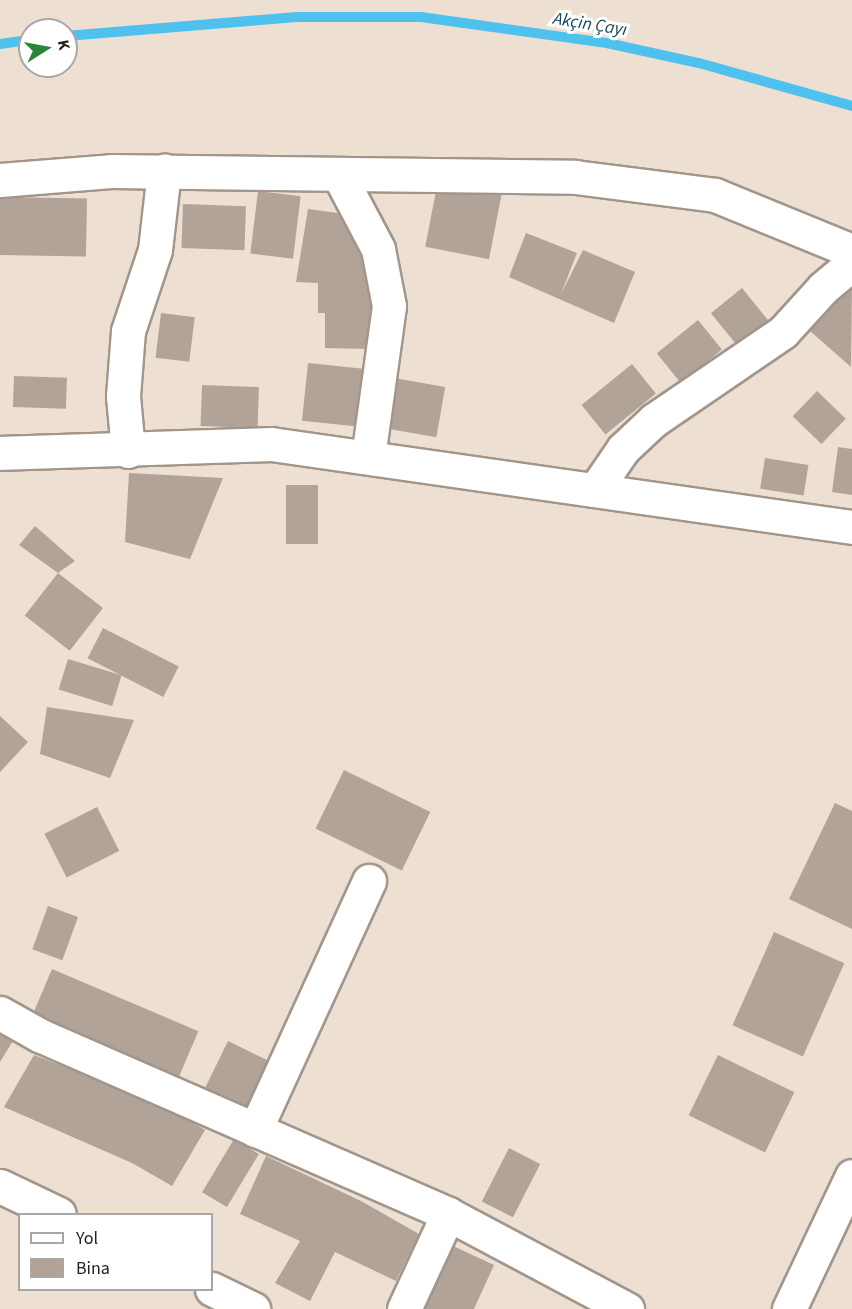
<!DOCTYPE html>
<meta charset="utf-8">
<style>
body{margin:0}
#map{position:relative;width:852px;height:1309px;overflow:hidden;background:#eedfd3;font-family:"Source Sans 3",sans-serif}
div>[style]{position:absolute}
.stream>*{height:10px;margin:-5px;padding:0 5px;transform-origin:5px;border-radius:5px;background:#4fc1ef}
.building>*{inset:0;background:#b1a397;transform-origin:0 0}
.roads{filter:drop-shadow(2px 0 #a3958a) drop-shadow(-2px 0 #a3958a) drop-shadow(0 2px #a3958a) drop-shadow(0 -2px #a3958a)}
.minor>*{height:33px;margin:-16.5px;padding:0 16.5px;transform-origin:16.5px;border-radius:16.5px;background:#fff}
span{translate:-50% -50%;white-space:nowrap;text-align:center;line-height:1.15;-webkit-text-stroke:6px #fff;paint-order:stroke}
.water-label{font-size:18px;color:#18485c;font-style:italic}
.legend{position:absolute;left:18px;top:1213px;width:195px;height:78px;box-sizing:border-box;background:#fff;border:2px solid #a9a7a5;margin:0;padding:8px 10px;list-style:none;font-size:18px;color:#27221d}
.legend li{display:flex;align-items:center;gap:12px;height:30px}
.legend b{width:30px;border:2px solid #a9a7a5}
.north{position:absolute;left:18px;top:18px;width:60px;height:60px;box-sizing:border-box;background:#fff;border:2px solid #a9a7a5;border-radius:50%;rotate:79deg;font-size:16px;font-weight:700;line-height:24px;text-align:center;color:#27221d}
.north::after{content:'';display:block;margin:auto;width:21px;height:27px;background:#298638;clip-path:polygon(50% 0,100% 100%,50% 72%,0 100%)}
</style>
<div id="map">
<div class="stream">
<i style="left:66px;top:36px;width:232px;rotate:-4.7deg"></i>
<i style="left:297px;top:17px;width:124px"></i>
<i style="left:421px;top:17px;width:188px;rotate:8deg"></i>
<i style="left:607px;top:43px;width:94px;rotate:12.3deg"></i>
<i style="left:699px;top:63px;width:159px;rotate:15.7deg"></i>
<i style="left:0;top:44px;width:30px;rotate:-8deg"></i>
</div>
<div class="building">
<i style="left:438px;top:181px;width:65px;height:67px;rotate:11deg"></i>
<i style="left:258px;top:191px;width:43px;height:63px;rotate:7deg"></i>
<i style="left:0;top:197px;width:87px;height:58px;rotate:1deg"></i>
<i style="left:183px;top:204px;width:63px;height:44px;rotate:2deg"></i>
<i style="clip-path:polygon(308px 209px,345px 214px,361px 249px,374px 288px,369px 349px,325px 348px,325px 313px,318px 313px,318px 283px,296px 282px)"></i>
<i style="clip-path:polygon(526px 233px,577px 253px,561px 294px,583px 250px,635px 272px,614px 323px,509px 277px)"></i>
<i style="clip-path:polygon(849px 282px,852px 285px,851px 367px,810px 331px)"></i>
<i style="left:742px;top:288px;width:44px;height:40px;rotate:51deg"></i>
<i style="left:161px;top:313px;width:34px;height:45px;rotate:7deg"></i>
<i style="left:698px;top:320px;width:38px;height:53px;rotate:51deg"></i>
<i style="left:308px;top:363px;width:58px;height:58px;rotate:6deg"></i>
<i style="left:632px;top:364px;width:38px;height:65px;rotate:51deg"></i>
<i style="left:14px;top:376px;width:53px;height:31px;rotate:2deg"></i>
<i style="left:394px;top:378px;width:52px;height:51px;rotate:10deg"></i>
<i style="left:202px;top:385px;width:57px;height:41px;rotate:2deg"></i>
<i style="left:817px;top:391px;width:40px;height:35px;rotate:44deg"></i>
<i style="clip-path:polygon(838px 447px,852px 449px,852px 495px,832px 492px)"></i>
<i style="left:765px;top:458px;width:44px;height:31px;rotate:9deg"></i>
<i style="clip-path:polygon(129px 473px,223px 478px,190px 559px,125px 542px)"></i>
<i style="left:286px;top:485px;width:32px;height:59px"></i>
<i style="clip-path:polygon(35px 526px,75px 561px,58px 573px,19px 545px)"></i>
<i style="left:58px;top:573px;width:57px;height:54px;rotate:38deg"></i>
<i style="left:103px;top:628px;width:85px;height:34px;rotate:27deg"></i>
<i style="left:68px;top:659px;width:56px;height:32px;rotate:17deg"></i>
<i style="clip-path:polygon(47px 707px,134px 720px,110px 778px,40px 754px)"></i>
<i style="clip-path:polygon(0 716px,28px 742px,0 772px)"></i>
<i style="left:344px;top:770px;width:96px;height:65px;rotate:26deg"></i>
<i style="clip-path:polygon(835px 803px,852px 811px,852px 929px,789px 899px)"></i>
<i style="left:97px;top:807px;width:49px;height:59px;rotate:63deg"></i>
<i style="left:48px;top:906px;width:32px;height:46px;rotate:20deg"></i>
<i style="left:774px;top:932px;width:77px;height:102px;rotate:24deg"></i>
<i style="left:52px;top:969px;width:159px;height:51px;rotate:23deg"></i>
<i style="clip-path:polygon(0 1032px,16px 1036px,0 1062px)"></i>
<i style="left:228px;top:1041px;width:50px;height:52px;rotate:26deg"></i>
<i style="clip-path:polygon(34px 1055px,165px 1106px,205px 1130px,172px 1186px,132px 1163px,4px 1107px)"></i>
<i style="left:718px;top:1055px;width:85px;height:67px;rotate:26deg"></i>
<i style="left:234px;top:1139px;width:29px;height:62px;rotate:31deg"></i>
<i style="left:509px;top:1148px;width:35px;height:60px;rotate:27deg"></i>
<i style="clip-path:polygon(266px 1156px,361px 1201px,419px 1234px,396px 1281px,335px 1252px,310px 1301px,275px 1283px,300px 1241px,240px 1214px)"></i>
<i style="clip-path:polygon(451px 1245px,494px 1265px,474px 1309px,421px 1309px)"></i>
</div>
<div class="roads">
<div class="minor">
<i style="left:339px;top:175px;width:84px;rotate:62.2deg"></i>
<i style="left:378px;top:249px;width:58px;rotate:79.1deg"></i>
<i style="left:389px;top:306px;width:152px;rotate:97.9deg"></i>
<i style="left:0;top:180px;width:111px;rotate:-4.6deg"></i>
<i style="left:111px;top:171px;width:464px;rotate:0.7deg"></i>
<i style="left:575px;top:177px;width:141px;rotate:7.3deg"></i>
<i style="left:715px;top:195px;width:148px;rotate:22.2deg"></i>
<i style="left:128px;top:451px;width:55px;rotate:-95.2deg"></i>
<i style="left:123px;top:396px;width:65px;rotate:-85.6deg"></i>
<i style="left:128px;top:331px;width:85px;rotate:-71.6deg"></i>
<i style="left:155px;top:250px;width:80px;rotate:-83.5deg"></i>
<i style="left:0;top:453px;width:271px;rotate:-1.9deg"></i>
<i style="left:271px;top:444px;width:587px;rotate:8.13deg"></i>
<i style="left:595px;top:490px;width:50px;rotate:-55.7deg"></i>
<i style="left:623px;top:449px;width:42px;rotate:-43.1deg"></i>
<i style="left:654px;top:420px;width:156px;rotate:-34.3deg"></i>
<i style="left:783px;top:332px;width:59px;rotate:-47.7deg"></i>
<i style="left:823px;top:288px;width:38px;rotate:-40deg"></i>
<i style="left:0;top:1013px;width:45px;rotate:29.4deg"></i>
<i style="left:39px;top:1035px;width:446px;rotate:23.6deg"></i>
<i style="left:448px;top:1214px;width:203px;rotate:28deg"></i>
<i style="left:255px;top:1130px;width:274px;rotate:-65.4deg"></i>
<i style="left:0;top:1186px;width:65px;rotate:25.4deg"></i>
<i style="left:212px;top:1289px;width:46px;rotate:26deg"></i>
<i style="left:404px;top:1309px;width:105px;rotate:-65.1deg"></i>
<i style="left:789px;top:1309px;width:147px;rotate:-64.7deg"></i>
</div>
</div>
<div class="water-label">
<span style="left:590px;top:25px;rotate:9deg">Akçin Çayı</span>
</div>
<ul class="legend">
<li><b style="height:8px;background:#fff"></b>Yol</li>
<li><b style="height:16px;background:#b1a397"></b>Bina</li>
</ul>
<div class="north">K</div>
</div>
